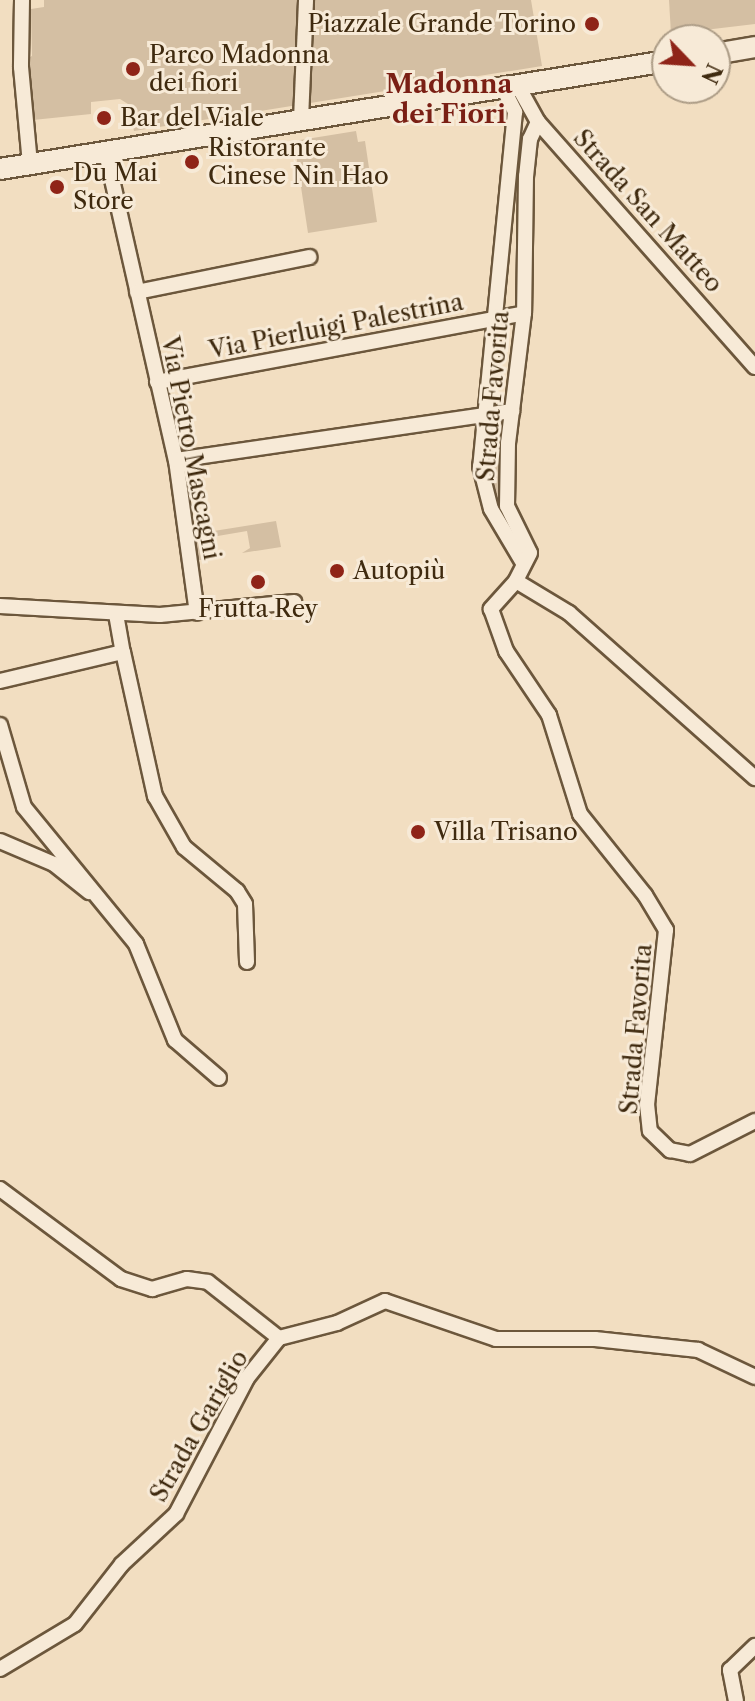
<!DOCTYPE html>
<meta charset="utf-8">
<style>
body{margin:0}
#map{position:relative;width:755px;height:1701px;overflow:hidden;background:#f2dec1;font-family:"Libre Caslon Text",serif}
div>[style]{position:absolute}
.green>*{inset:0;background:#d4bfa3}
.roads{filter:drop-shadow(2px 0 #6c573c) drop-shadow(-2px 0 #6c573c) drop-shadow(0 2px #6c573c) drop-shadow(0 -2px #6c573c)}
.street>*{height:14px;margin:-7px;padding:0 7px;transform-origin:7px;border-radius:7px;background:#f7ead7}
.secondary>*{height:20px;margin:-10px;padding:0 10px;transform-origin:10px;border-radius:10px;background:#f7ead7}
.dots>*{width:22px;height:22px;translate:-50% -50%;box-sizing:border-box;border:4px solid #f7ead7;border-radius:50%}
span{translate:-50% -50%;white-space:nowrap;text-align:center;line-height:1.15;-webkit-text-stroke:6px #f7ead7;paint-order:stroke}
.poi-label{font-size:24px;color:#3f2a0f}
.right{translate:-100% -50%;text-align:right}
.left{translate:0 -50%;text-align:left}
.street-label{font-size:24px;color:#3f2a0f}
.neighbourhood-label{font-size:26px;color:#7a1f14;font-weight:700}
.north{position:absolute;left:651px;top:24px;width:80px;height:80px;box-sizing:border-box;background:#f7ead7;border:2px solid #ad9d87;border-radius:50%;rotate:115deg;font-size:22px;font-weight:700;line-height:32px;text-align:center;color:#3f2a0f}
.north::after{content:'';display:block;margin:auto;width:28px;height:36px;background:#8f2418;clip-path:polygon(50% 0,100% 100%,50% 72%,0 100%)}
</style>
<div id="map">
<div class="green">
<i style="clip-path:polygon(44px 0,531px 0,542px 66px,134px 131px,128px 104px,120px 99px,91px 102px,91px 114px,33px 120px,26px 59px,32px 56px,31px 9px,44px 7px)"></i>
<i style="clip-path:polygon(669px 0,755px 0,755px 24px,671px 34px)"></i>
<i style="clip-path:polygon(356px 131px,358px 142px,365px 141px,377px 222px,308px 233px,294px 141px)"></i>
<i style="clip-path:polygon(490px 419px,504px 420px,500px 493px,509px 525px,495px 505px,485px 476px)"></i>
<i style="clip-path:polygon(276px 521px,281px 547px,242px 553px,250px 548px,247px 531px,200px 539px,203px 560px,199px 560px,195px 534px)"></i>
</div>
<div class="roads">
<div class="street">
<i style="left:22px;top:0;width:67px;rotate:90.9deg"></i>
<i style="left:21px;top:67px;width:97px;rotate:84.7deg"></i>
<i style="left:518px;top:86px;width:41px;rotate:60.9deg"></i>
<i style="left:538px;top:122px;width:327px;rotate:48.5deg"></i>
<i style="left:503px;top:88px;width:27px;rotate:63deg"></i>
<i style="left:515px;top:112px;width:356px;rotate:95.6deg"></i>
<i style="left:480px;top:466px;width:44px;rotate:75.7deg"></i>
<i style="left:491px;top:509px;width:63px;rotate:59.3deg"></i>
<i style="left:301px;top:120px;width:120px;rotate:-87.6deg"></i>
<i style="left:538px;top:122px;width:19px;rotate:115deg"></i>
<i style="left:530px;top:139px;width:37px;rotate:96deg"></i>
<i style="left:526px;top:176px;width:137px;rotate:90.8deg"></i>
<i style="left:524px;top:313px;width:131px;rotate:97deg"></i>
<i style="left:508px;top:443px;width:63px;rotate:90.9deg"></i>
<i style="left:507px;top:506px;width:52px;rotate:63.9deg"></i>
<i style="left:530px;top:553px;width:31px;rotate:117deg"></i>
<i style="left:516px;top:581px;width:62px;rotate:31.1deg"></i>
<i style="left:569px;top:613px;width:249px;rotate:41.6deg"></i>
<i style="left:106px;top:153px;width:315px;rotate:77.2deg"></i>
<i style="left:176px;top:460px;width:154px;rotate:82.2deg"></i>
<i style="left:137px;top:292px;width:176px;rotate:-11.5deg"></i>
<i style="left:157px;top:382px;width:373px;rotate:-10.6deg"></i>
<i style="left:176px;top:460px;width:340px;rotate:-8.3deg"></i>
<i style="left:516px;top:581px;width:38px;rotate:132deg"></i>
<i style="left:491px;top:609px;width:45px;rotate:70.3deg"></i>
<i style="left:506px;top:651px;width:77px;rotate:56.1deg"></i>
<i style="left:549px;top:715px;width:104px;rotate:72.6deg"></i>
<i style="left:580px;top:814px;width:104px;rotate:51.3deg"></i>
<i style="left:645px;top:895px;width:41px;rotate:59deg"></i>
<i style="left:666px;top:930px;width:175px;rotate:96.2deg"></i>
<i style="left:647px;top:1104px;width:27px;rotate:84deg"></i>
<i style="left:650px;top:1131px;width:28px;rotate:44deg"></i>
<i style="left:670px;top:1150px;width:20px;rotate:11deg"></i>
<i style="left:690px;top:1154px;width:73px;rotate:-26.9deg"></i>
<i style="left:0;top:606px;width:160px;rotate:3.2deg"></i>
<i style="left:160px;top:615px;width:135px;rotate:-5.5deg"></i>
<i style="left:116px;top:614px;width:39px;rotate:80deg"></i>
<i style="left:0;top:681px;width:126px;rotate:-13.3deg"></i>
<i style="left:123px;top:652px;width:148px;rotate:77.5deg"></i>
<i style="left:155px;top:796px;width:59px;rotate:60.4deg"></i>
<i style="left:184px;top:847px;width:69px;rotate:39.7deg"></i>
<i style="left:237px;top:891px;width:15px;rotate:58deg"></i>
<i style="left:245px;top:904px;width:58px;rotate:88deg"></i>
<i style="left:0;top:725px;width:85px;rotate:73.7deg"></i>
<i style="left:24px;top:807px;width:177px;rotate:50.7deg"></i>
<i style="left:136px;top:944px;width:104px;rotate:67.9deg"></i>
<i style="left:175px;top:1040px;width:58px;rotate:40.8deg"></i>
<i style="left:0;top:841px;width:59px;rotate:23.1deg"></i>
<i style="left:54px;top:864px;width:45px;rotate:38.7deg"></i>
<i style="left:0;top:1189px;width:151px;rotate:36.6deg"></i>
<i style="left:121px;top:1279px;width:33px;rotate:18deg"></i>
<i style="left:152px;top:1289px;width:36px;rotate:-16deg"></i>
<i style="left:187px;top:1279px;width:21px;rotate:8deg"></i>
<i style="left:208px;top:1282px;width:90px;rotate:38.3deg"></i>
<i style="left:0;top:1669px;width:87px;rotate:-31deg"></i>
<i style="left:75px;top:1624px;width:76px;rotate:-51.9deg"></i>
<i style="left:122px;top:1564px;width:74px;rotate:-42.8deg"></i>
<i style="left:176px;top:1514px;width:153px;rotate:-62.4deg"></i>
<i style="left:247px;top:1378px;width:51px;rotate:-51.3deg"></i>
<i style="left:279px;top:1338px;width:60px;rotate:-14.5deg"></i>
<i style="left:337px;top:1323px;width:53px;rotate:-24.6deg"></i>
<i style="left:385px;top:1301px;width:117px;rotate:18.9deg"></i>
<i style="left:496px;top:1339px;width:99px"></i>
<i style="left:595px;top:1339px;width:104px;rotate:6.1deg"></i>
<i style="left:698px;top:1350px;width:63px;rotate:25.3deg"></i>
<i style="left:736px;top:1701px;width:32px;rotate:-101deg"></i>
<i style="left:730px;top:1670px;width:35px;rotate:-44deg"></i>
</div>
<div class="secondary">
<i style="left:715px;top:54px;width:41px;rotate:-9.9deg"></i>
<i style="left:0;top:169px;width:676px;rotate:-9.2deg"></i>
</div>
</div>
<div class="dots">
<i style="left:592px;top:24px;background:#8f2418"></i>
<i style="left:133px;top:69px;background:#8f2418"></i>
<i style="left:104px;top:118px;background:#8f2418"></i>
<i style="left:192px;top:162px;background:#8f2418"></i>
<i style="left:57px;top:187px;background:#8f2418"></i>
<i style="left:337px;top:571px;background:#8f2418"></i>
<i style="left:258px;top:582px;background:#8f2418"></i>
<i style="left:418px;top:832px;background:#8f2418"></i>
</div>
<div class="poi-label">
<span class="right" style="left:576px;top:24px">Piazzale Grande Torino</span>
<span class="left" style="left:149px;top:69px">Parco Madonna<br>dei fiori</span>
<span class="left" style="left:120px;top:118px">Bar del Viale</span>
<span class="left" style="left:208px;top:162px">Ristorante<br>Cinese Nin Hao</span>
<span class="left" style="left:73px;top:187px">Du Mai<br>Store</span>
<span class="left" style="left:353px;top:571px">Autopiù</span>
<span style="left:258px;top:609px">Frutta Rey</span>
<span class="left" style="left:434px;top:832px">Villa Trisano</span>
</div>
<div class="street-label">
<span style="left:648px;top:211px;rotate:48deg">Strada San Matteo</span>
<span style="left:336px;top:326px;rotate:-11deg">Via Pierluigi Palestrina</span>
<span style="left:493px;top:396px;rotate:-85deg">Strada Favorita</span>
<span style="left:191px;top:448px;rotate:79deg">Via Pietro Mascagni</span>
<span style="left:636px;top:1029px;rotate:-85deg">Strada Favorita</span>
<span style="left:199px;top:1426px;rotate:-60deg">Strada Gariglio</span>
</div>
<div class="neighbourhood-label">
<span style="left:449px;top:100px">Madonna<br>dei Fiori</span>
</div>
<div class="north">N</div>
</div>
